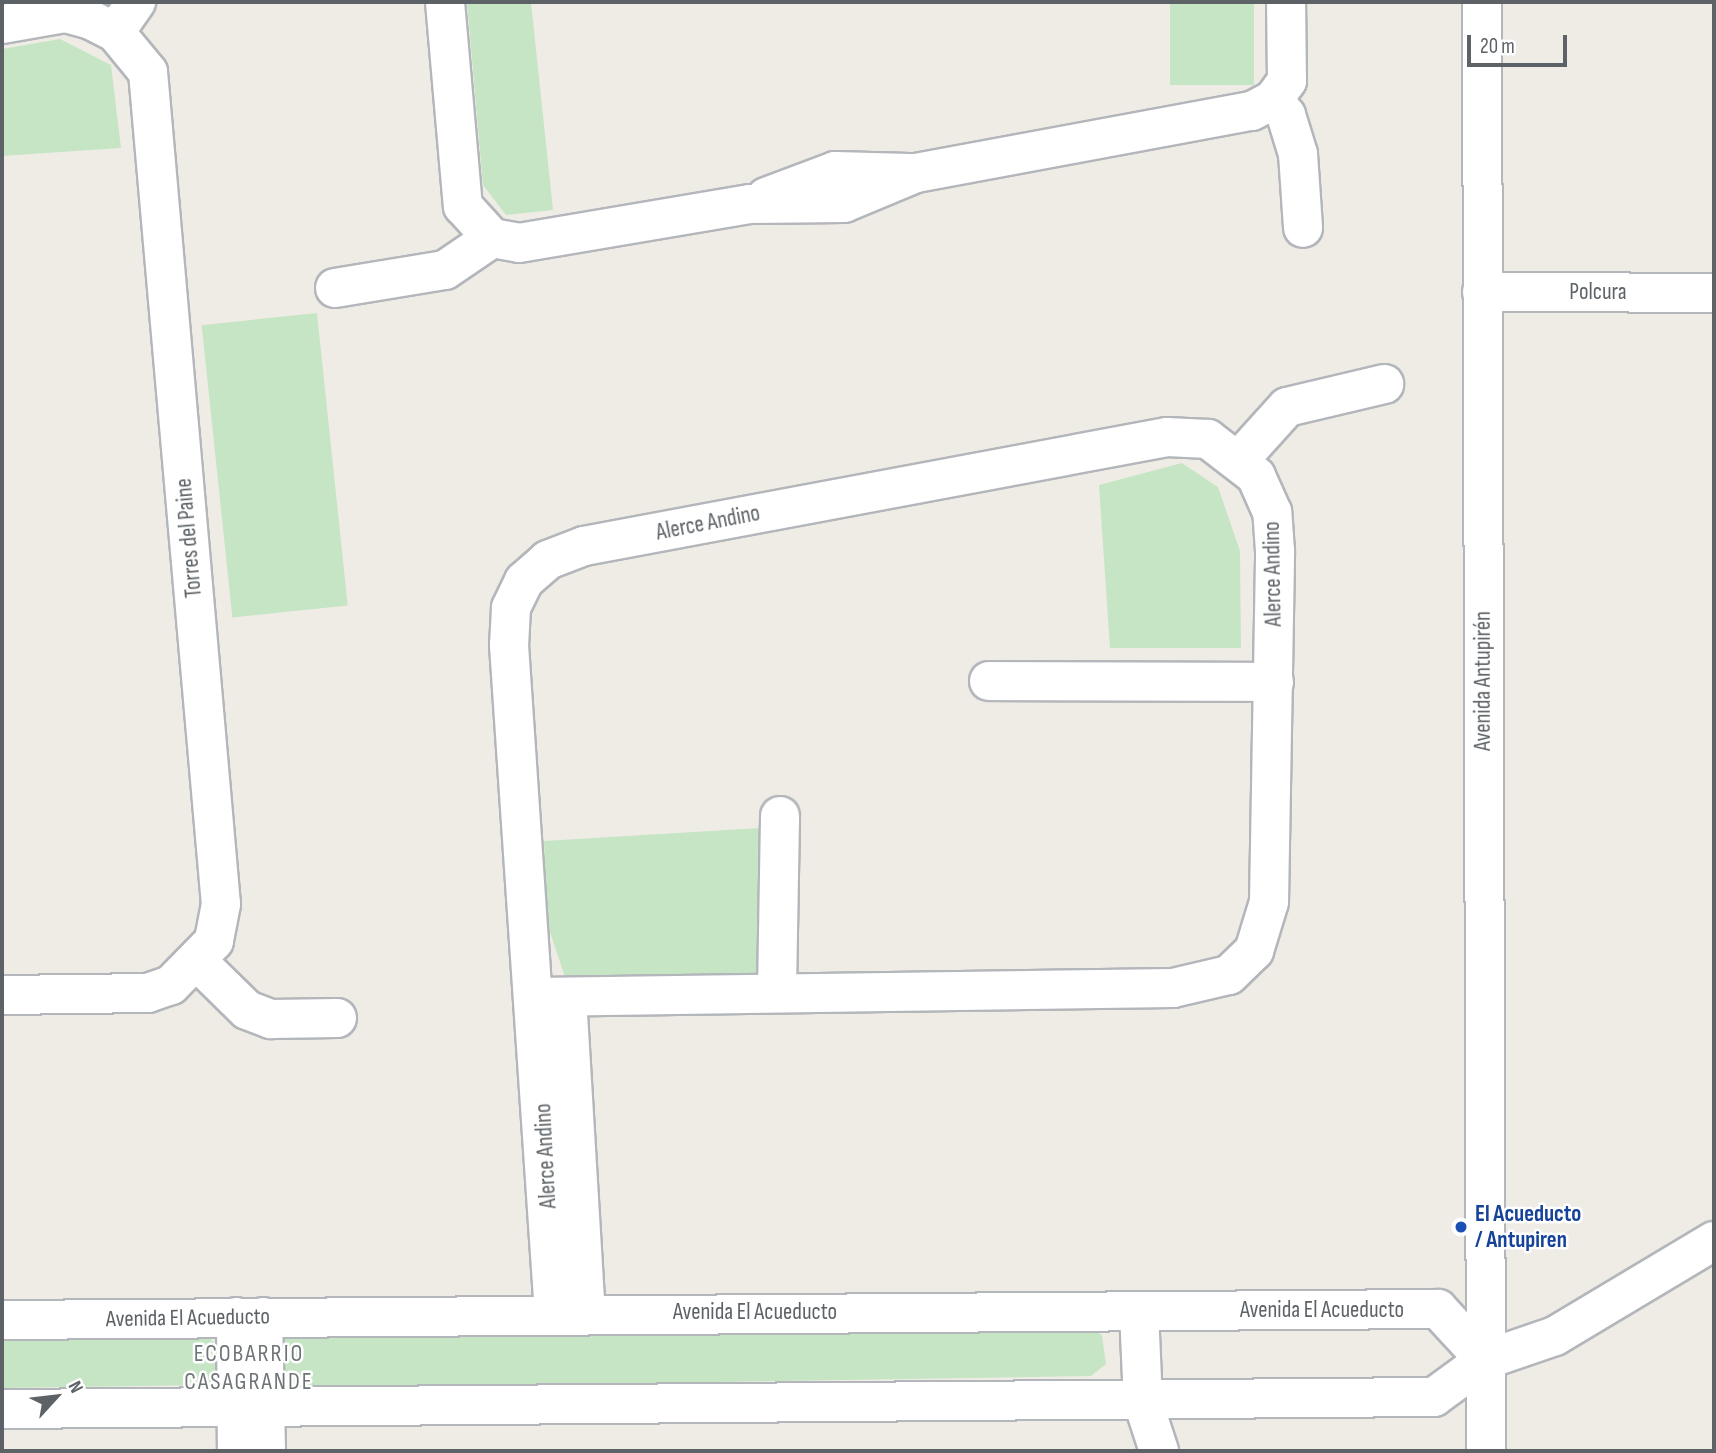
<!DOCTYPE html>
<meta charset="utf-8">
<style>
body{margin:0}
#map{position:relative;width:1716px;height:1453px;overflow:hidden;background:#efece6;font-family:"Sofia Sans Condensed",sans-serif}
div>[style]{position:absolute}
.green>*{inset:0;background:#c6e5c4;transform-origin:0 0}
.roads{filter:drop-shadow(2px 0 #b3b6ba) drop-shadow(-2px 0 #b3b6ba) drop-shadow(0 2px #b3b6ba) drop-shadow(0 -2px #b3b6ba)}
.street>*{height:38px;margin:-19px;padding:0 19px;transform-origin:19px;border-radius:19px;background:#fff}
.secondary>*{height:38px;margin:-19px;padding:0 19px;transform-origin:19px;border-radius:19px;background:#fff}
.dots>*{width:19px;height:19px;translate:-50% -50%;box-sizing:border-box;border:4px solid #fff;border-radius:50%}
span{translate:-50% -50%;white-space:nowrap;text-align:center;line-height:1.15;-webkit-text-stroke:5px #fff;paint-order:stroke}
.street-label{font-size:23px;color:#5d6266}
.transit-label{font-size:23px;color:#164399;font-weight:700}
.left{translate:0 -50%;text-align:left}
.neighbourhood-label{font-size:24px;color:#6f7477;letter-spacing:2px}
.frame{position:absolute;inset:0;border:4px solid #5d6266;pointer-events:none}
.north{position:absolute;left:21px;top:1362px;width:70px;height:70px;-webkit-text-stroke:5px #fff;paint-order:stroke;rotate:63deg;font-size:19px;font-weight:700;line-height:28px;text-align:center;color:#5d6266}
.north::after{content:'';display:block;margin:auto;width:24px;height:32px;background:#5d6266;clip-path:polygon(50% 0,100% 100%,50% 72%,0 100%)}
.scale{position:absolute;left:1467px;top:35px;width:100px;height:32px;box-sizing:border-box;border:4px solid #5d6266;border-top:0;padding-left:9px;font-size:21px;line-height:24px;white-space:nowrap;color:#5d6266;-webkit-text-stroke:5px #fff;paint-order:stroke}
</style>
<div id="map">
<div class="green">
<i style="clip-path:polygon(467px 2px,531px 2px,553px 210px,506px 215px,483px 185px)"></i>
<i style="left:1170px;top:2px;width:84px;height:83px"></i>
<i style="clip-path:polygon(60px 39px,111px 65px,121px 148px,2px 156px,2px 49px)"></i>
<i style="left:317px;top:313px;width:294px;height:116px;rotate:84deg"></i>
<i style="clip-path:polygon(1182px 463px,1218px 487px,1240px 551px,1241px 648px,1110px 648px,1099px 485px)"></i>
<i style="clip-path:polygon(760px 828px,767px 965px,750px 979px,566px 980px,547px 923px,544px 841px)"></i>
<i style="clip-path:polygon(1089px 1322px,1102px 1336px,1106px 1364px,1091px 1376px,292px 1389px,282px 1379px,277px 1347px,290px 1333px)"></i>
<i style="clip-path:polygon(207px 1336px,218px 1346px,219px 1375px,207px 1385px,2px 1388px,2px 1338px)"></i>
</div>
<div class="roads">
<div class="street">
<i style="left:445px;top:2px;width:205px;rotate:85deg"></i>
<i style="left:463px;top:206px;width:43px;rotate:47.8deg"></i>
<i style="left:492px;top:238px;width:27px;rotate:10deg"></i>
<i style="left:519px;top:243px;width:234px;rotate:-9.6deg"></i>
<i style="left:750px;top:204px;width:94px;rotate:-0.6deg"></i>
<i style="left:844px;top:203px;width:78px;rotate:-22.6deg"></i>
<i style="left:916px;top:173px;width:342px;rotate:-10.5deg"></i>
<i style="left:1252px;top:111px;width:24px;rotate:-28deg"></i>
<i style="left:1273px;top:100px;width:24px;rotate:-54deg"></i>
<i style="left:1287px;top:81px;width:79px;rotate:-90.7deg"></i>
<i style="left:2px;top:24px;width:64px;rotate:-9.9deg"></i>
<i style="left:65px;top:13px;width:27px;rotate:15deg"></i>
<i style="left:91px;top:20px;width:27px;rotate:27deg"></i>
<i style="left:115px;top:32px;width:52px;rotate:50.5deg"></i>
<i style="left:148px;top:72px;width:835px;rotate:84.99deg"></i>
<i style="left:221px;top:904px;width:38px;rotate:101deg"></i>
<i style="left:214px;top:941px;width:62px;rotate:134.3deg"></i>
<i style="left:171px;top:985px;width:24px;rotate:161deg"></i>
<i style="left:148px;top:993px;width:146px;rotate:179.2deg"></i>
<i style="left:115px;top:32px;width:37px;rotate:-55deg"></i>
<i style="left:1273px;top:100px;width:20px;rotate:49deg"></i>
<i style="left:1286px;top:115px;width:41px;rotate:72.9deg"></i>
<i style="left:1298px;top:154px;width:74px;rotate:86.1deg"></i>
<i style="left:766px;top:197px;width:74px;rotate:-20.6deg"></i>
<i style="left:835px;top:171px;width:75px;rotate:1.5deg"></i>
<i style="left:335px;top:288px;width:111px;rotate:-9.3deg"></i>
<i style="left:445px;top:270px;width:57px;rotate:-34.2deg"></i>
<i style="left:1482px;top:292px;width:232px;rotate:0.2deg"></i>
<i style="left:1240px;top:459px;width:70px;rotate:-47.9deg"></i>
<i style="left:1287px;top:407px;width:100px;rotate:-13.3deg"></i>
<i style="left:989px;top:681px;width:285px;rotate:0.2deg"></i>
<i style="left:199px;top:963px;width:67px;rotate:44.4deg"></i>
<i style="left:247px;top:1010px;width:26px;rotate:21deg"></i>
<i style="left:271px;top:1019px;width:66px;rotate:-0.9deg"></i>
<i style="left:777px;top:990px;width:174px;rotate:-89deg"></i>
<i style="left:537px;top:997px;width:636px;rotate:-0.81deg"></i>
<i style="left:1173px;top:988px;width:57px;rotate:-13.1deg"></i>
<i style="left:1229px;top:975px;width:35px;rotate:-44deg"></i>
<i style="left:1254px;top:951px;width:51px;rotate:-73deg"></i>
<i style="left:1269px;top:902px;width:351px;rotate:-89deg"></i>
<i style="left:1275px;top:551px;width:39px;rotate:-94deg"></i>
<i style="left:1272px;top:512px;width:39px;rotate:-114deg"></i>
<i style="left:1256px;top:476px;width:61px;rotate:-142.4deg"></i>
<i style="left:1208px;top:439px;width:41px;rotate:-177.2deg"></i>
<i style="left:1167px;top:437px;width:593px;rotate:169.41deg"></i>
<i style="left:584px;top:546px;width:39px;rotate:159deg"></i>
<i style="left:548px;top:560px;width:32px;rotate:139deg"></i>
<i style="left:524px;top:581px;width:30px;rotate:116deg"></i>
<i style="left:511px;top:608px;width:37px;rotate:93deg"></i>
<i style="left:509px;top:645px;width:671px;rotate:86.15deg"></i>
<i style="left:567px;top:997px;width:318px;rotate:86.6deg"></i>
<i style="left:236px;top:1317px;width:134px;rotate:89.6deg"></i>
<i style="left:263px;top:1317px;width:134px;rotate:88.7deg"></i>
<i style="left:1143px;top:1402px;width:52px;rotate:71.9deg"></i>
</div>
<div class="secondary">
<i style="left:1482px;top:2px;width:1449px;rotate:89.84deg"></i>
<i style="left:1139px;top:1311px;width:91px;rotate:87.5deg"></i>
<i style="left:2px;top:1320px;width:1436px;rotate:-0.44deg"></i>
<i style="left:1438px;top:1309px;width:69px;rotate:47.3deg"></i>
<i style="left:2px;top:1409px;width:1432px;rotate:-0.48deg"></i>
<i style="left:1434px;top:1397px;width:63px;rotate:-36deg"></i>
<i style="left:1485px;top:1360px;width:74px;rotate:-18.9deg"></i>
<i style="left:1555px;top:1336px;width:185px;rotate:-30.9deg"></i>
</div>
</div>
<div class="dots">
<i style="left:1461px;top:1227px;background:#1a4fb4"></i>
</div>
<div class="street-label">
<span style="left:1598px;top:292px">Polcura</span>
<span style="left:708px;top:523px;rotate:-11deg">Alerce Andino</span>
<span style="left:189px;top:538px;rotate:-95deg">Torres del Paine</span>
<span style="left:1273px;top:574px;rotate:-91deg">Alerce Andino</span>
<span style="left:1483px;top:681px;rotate:-90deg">Avenida Antupirén</span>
<span style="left:546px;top:1156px;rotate:-93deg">Alerce Andino</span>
<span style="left:1322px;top:1310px">Avenida El Acueducto</span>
<span style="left:755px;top:1312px">Avenida El Acueducto</span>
<span style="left:188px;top:1318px;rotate:-1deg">Avenida El Acueducto</span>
</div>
<div class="transit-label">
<span class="left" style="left:1475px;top:1227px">El Acueducto<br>/ Antupiren</span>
</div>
<div class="neighbourhood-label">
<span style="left:249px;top:1368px">ECOBARRIO<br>CASAGRANDE</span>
</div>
<div class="frame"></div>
<div class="north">N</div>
<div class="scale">20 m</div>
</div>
